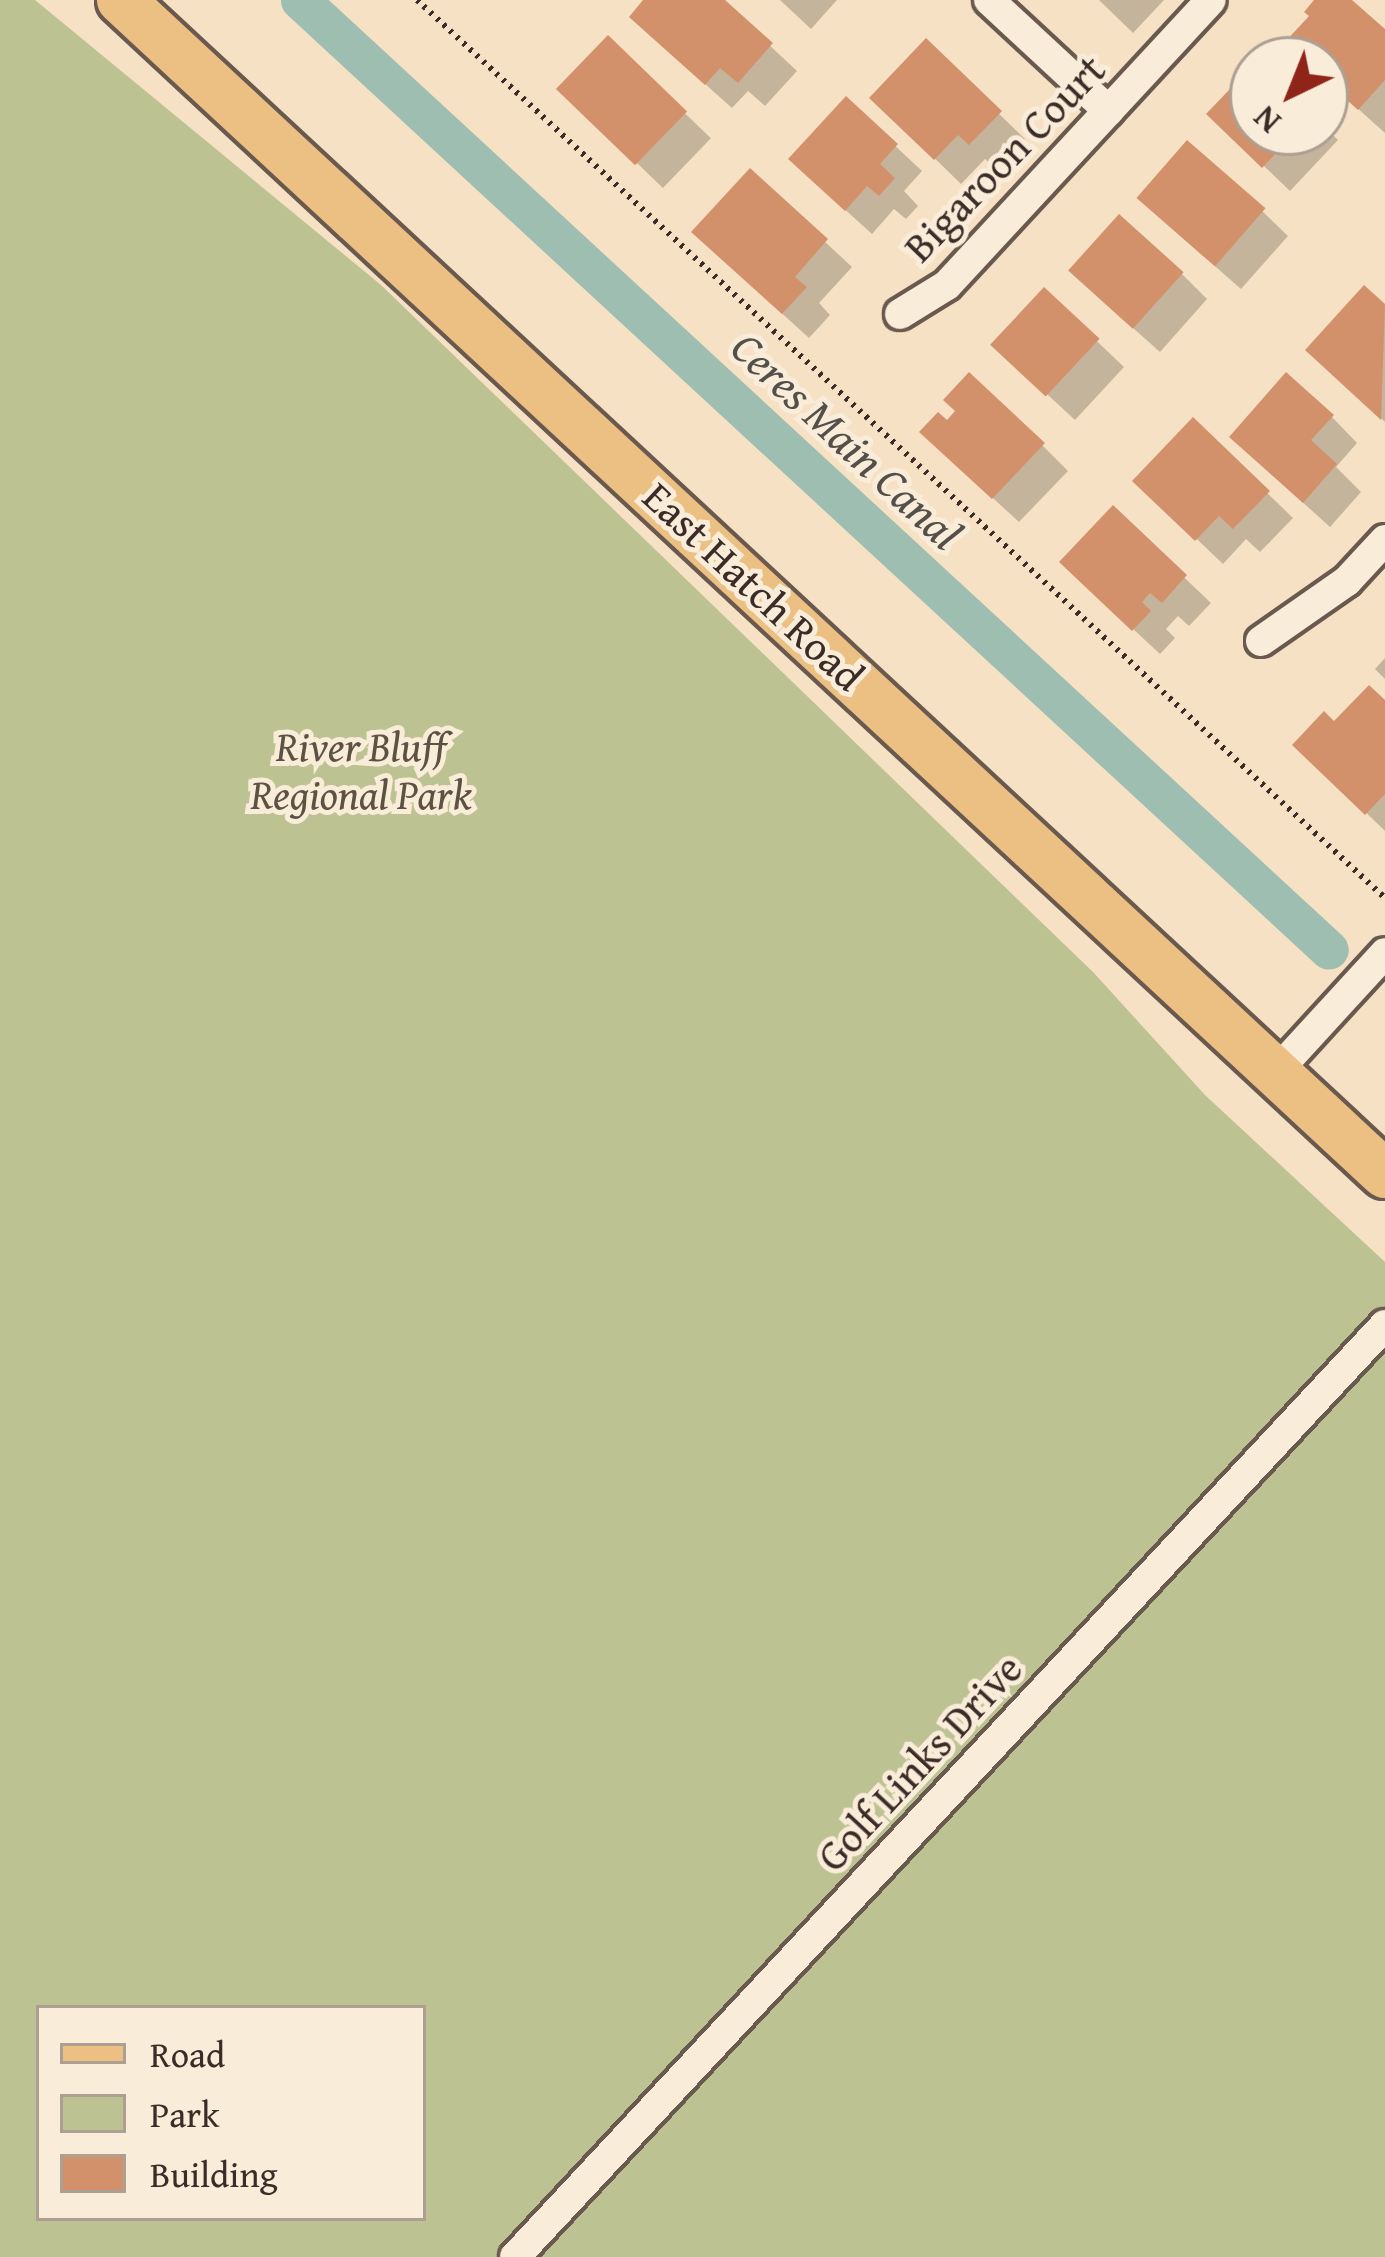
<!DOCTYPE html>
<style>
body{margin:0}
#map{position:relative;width:1385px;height:2257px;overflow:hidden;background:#f6e1c4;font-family:"Gentium Book Plus",serif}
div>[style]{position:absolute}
.green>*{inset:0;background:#bdc293}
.shadow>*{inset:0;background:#0003;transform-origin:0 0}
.canal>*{height:39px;margin:-19.5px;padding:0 19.5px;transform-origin:19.5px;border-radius:19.5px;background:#9dbeb0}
.building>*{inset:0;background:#d3916b;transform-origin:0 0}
.path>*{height:6px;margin-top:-3px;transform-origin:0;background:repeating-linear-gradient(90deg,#3c2c27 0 3px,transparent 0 9px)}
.roads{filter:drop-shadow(3px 0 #6a594e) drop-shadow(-3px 0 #6a594e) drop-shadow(0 3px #6a594e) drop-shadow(0 -3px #6a594e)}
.street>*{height:30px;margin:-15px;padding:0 15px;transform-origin:15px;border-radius:15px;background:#f9ecd9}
.primary>*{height:48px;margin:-24px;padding:0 24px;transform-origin:24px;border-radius:24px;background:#ebc082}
span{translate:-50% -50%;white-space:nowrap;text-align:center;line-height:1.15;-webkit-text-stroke:10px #f9ecd9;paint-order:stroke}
.street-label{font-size:42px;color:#3c2c27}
.park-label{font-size:42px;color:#5c5242;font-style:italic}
.water-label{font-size:45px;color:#545049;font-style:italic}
.legend{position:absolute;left:36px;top:2005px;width:390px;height:216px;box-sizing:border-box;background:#f9ecd9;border:3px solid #ad9f92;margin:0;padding:15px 21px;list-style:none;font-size:36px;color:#3c2c27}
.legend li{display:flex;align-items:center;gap:24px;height:60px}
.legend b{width:60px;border:3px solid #ad9f92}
.north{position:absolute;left:1229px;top:36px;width:120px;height:120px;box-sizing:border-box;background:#f9ecd9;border:3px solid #ad9f92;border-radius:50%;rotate:223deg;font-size:33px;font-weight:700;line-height:48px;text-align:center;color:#3c2c27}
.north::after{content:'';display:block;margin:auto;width:42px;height:54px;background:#8f2418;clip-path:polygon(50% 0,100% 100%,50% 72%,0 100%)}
</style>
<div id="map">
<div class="green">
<i style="clip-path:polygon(evenodd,0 0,35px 0,381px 285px,1093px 972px,1205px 1095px,1385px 1262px,1385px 2257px,0 2257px,0 0,39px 2008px,423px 2008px,423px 2218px,39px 2218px,39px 2008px)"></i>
</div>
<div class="shadow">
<i style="clip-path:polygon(647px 0,721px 0,797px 71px,765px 106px,748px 91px,732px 108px,658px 42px)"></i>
<i style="clip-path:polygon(780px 0,837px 0,811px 29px)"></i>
<i style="clip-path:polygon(1099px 0,1164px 0,1133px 33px)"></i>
<i style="clip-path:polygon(1318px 0,1348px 0,1385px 33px,1385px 133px,1325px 79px,1325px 60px,1305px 60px)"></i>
<i style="left:608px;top:39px;width:143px;height:69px;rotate:44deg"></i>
<i style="clip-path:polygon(926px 43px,1025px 139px,997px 169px,985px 159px,961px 184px,873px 98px)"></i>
<i style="clip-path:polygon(1253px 69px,1253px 132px,1325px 132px,1325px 127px,1338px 140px,1290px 191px,1210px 114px)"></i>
<i style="clip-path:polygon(846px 100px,922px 171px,904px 191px,918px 206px,906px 219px,894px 209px,872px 234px,818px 185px)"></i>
<i style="clip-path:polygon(750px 172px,852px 267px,819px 303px,830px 315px,809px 338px,721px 258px)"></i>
<i style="clip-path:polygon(1262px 211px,1288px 236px,1241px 289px,1168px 225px)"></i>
<i style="clip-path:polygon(1182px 274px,1207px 299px,1160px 352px,1098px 297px)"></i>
<i style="clip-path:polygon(1364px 289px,1385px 308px,1385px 422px,1334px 376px)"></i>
<i style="clip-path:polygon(1044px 291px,1124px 367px,1075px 420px,1021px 370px)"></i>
<i style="clip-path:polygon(1332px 417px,1357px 443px,1336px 467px,1361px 492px,1330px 527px,1258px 462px)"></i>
<i style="clip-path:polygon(1193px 421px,1293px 518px,1260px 552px,1246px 539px,1223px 564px,1136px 481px)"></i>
<i style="clip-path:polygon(1042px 445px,1068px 471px,1019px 522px,949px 458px)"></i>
<i style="clip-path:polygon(1113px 510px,1211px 603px,1189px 626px,1178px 616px,1166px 629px,1175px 638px,1160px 654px,1089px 588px)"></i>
<i style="clip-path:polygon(1385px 658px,1385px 679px,1375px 669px)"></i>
<i style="clip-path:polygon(1385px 704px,1385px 831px,1296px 745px)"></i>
</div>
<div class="canal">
<i style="left:300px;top:0;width:1400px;rotate:42.71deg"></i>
</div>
<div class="building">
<i style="clip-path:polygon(643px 0,725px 0,773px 43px,738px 83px,720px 68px,705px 85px,629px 17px)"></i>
<i style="clip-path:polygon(1314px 0,1352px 0,1385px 29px,1385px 80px,1358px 110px,1325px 80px,1325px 60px,1303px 60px,1284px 43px,1309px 16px,1304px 12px)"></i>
<i style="left:608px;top:35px;width:110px;height:75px;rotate:44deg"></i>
<i style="clip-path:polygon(926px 38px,1002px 111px,969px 145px,958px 135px,934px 160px,869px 98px)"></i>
<i style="clip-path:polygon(1253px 65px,1253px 132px,1296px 132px,1262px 168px,1206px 114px)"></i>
<i style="clip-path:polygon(846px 96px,898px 144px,880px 164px,895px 178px,879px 196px,867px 186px,845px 211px,788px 159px)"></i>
<i style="left:1187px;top:140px;width:104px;height:77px;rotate:41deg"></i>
<i style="clip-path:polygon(750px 168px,828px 239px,795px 277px,807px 287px,782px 314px,691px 232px)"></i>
<i style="left:1119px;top:214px;width:87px;height:76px;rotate:42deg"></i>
<i style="clip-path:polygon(1364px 285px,1385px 304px,1381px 420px,1305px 350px)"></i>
<i style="left:1044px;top:287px;width:76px;height:79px;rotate:43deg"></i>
<i style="clip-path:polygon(969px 372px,1045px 443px,992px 499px,919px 432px,938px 412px,947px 420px,955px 411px,943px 400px)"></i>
<i style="clip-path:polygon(1286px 372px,1334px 415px,1311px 440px,1337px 464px,1303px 503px,1229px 437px)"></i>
<i style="clip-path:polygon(1193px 417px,1270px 491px,1233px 529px,1219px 516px,1195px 541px,1132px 481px)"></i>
<i style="clip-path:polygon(1113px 505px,1187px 575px,1162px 603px,1150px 593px,1142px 602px,1151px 611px,1132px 631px,1059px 562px)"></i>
<i style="clip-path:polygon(1369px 685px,1385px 700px,1385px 794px,1365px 815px,1292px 745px,1324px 711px,1334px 721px)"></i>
</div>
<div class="path">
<i style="left:417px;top:0;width:1320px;rotate:42.85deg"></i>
</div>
<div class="roads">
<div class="street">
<i style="left:989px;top:0;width:163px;rotate:42.8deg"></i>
<i style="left:900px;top:314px;width:55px;rotate:-31.7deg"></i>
<i style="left:947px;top:285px;width:388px;rotate:-47.2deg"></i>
<i style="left:1261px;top:641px;width:105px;rotate:-34.9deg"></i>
<i style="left:1347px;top:581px;width:56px;rotate:-47.2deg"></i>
<i style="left:1276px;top:1072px;width:161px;rotate:-47.5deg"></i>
<i style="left:515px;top:2257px;width:1275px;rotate:-46.97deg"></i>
</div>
<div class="primary">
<i style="left:121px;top:0;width:1725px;rotate:42.89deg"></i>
</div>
</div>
<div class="street-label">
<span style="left:1004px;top:158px;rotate:-46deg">Bigaroon Court</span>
<span style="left:754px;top:586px;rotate:43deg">East Hatch Road</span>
<span style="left:919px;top:1762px;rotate:-47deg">Golf Links Drive</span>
</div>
<div class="park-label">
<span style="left:361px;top:770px">River Bluff<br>Regional Park</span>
</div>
<div class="water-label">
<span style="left:847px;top:440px;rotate:43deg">Ceres Main Canal</span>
</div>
<ul class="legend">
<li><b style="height:15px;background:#ebc082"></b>Road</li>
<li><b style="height:33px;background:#bdc293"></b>Park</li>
<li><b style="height:33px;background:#d3916b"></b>Building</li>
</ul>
<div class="north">N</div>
</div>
